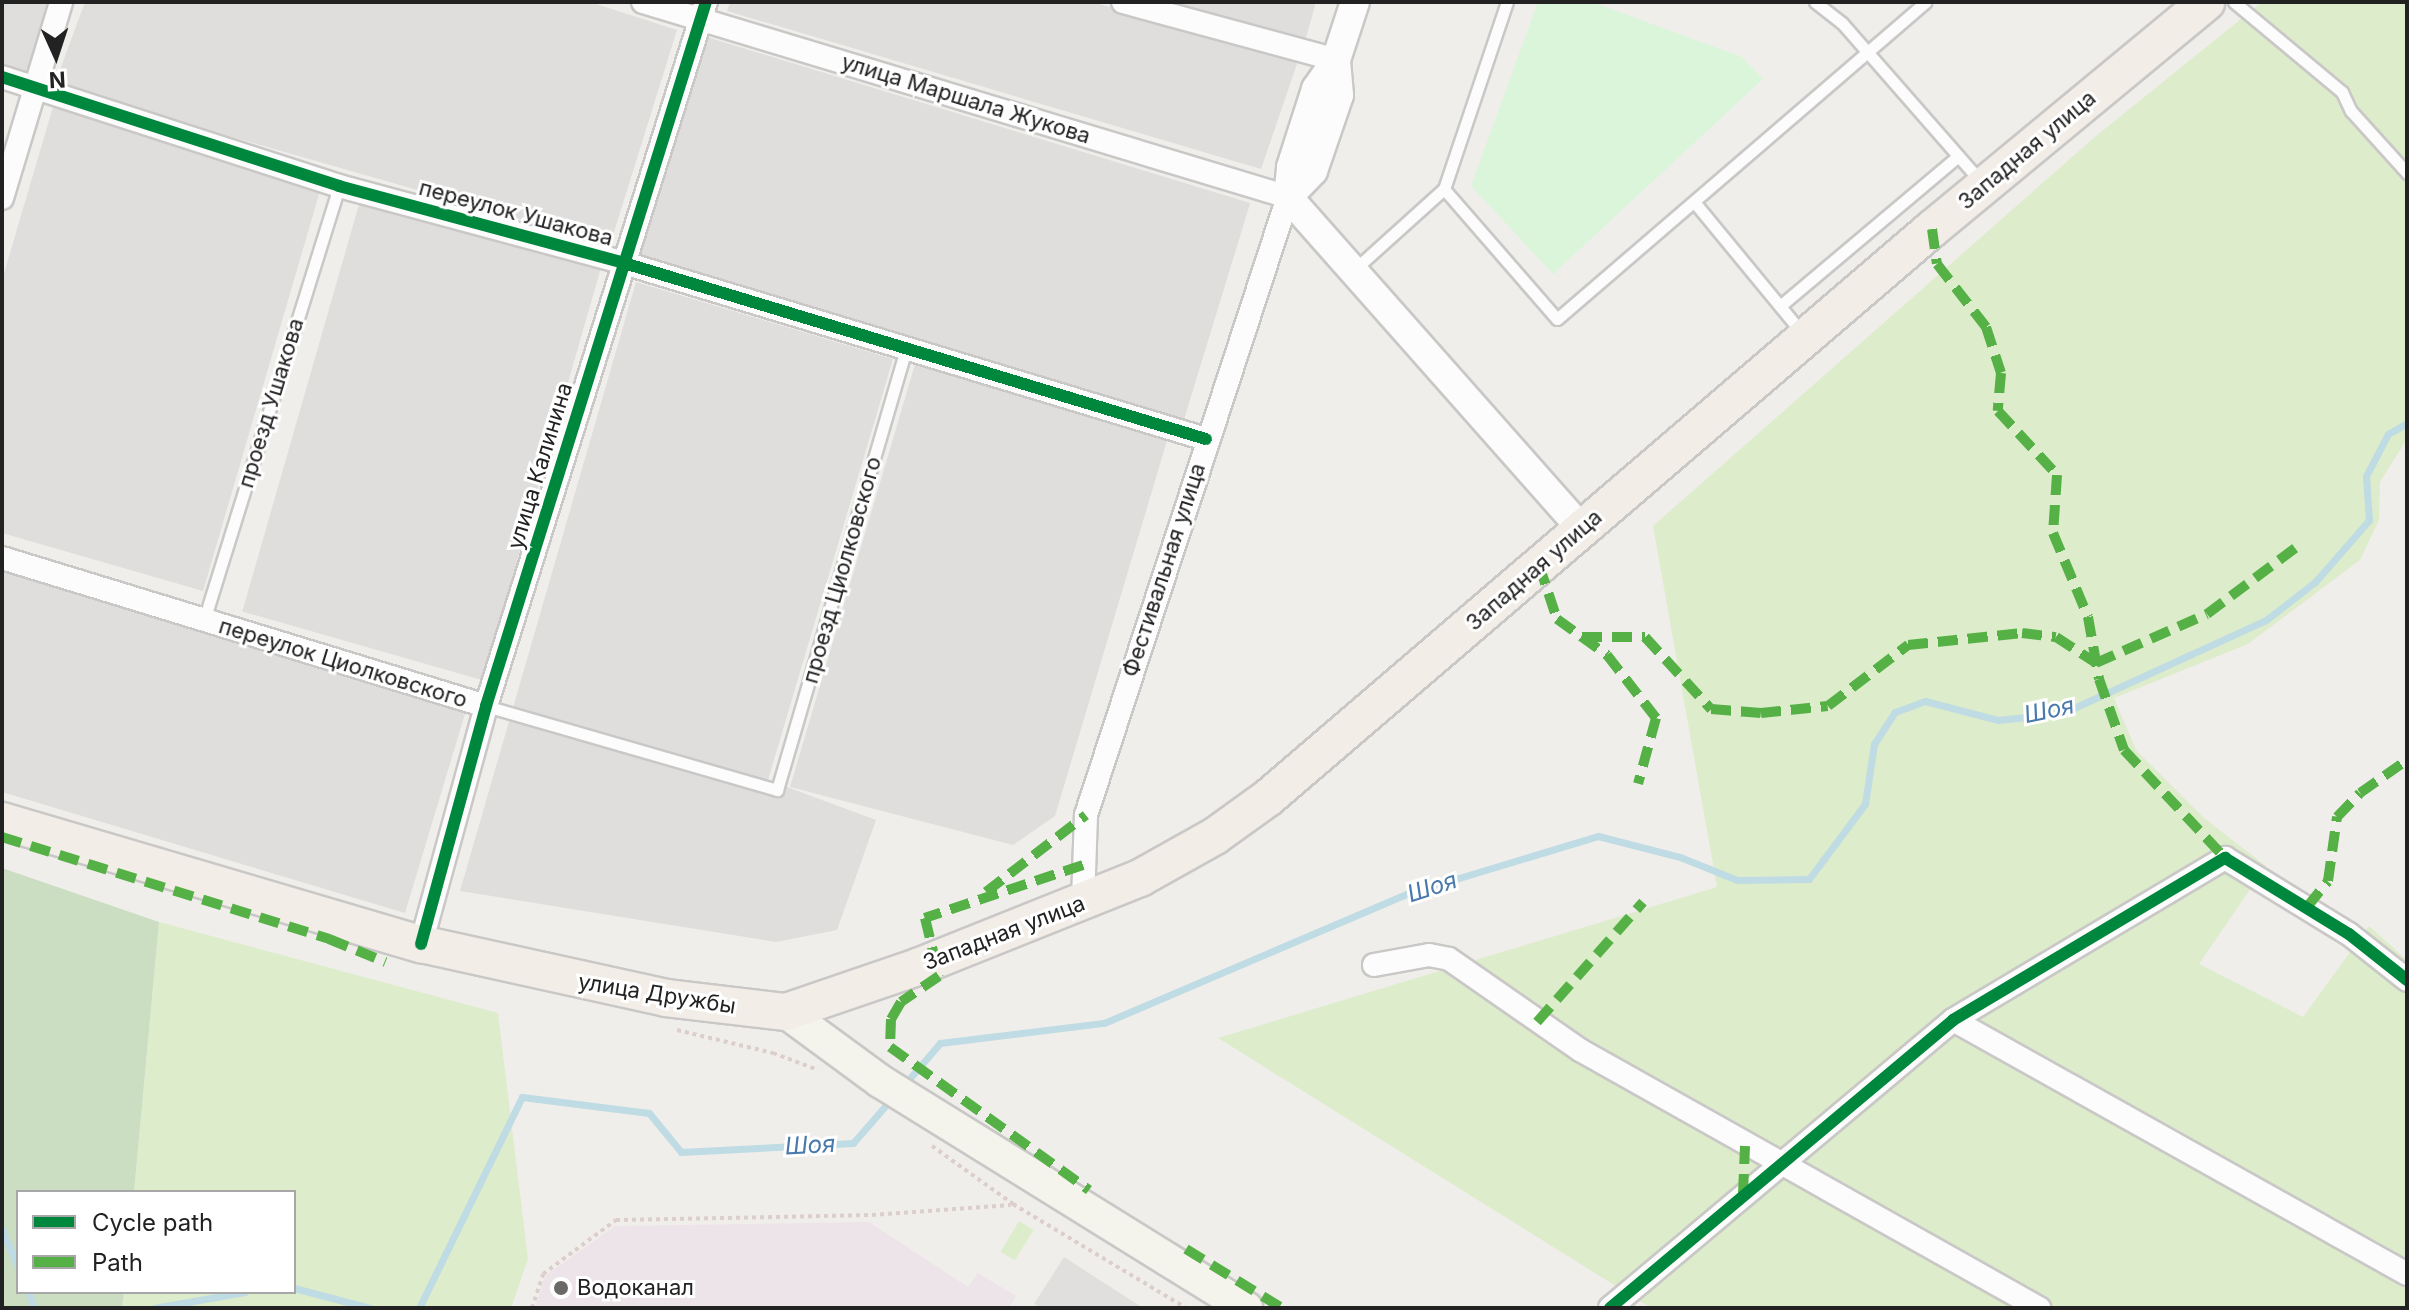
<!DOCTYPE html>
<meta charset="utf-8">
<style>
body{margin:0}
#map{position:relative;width:2409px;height:1310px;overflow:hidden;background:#f0eeeb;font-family:Inter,sans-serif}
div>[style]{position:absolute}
.residential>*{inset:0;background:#dfdedc;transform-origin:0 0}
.industrial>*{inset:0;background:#ede4e9}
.grass>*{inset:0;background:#ddeccb;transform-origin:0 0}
.forest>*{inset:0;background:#cbdec1}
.park>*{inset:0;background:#daf5da}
.parking>*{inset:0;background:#e0dfde}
.stream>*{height:7px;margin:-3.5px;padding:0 3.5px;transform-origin:3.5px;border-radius:3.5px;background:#bfdbe3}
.path>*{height:4px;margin-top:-2px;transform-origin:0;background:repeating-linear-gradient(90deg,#dccecd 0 4px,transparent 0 8px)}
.roads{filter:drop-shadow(2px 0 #c9c8c7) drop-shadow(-2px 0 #c9c8c7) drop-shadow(0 2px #c9c8c7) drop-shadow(0 -2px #c9c8c7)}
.service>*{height:11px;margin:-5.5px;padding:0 5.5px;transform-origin:5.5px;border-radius:5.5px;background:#fdfcfc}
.minor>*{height:22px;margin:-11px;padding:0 11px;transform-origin:11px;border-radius:11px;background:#fdfcfc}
.tertiary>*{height:28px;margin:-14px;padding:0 14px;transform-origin:14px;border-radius:14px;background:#fdfcfc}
.secondary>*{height:32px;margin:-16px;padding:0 16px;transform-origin:16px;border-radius:16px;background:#f4f4ed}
.primary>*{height:36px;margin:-18px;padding:0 18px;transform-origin:18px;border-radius:18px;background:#f3ede7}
.quiet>*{height:10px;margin-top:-5px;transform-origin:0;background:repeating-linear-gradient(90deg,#55b145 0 20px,transparent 0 30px)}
.cycleway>*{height:12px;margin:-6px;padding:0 6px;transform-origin:6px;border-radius:6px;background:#00873e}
.dots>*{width:22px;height:22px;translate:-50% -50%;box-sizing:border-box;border:4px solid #fff;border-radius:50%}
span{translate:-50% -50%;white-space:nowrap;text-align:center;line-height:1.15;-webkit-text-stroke:6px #fff;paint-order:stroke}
.street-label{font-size:22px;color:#222}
.poi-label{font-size:22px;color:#222}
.left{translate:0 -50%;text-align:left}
.water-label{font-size:24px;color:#4a7aab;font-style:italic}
.frame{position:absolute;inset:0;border:4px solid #222;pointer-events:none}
.legend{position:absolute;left:16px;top:1190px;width:280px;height:104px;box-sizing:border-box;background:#fff;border:2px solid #a7a7a7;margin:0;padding:10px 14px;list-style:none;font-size:24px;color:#222}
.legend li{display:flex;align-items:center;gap:16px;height:40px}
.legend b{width:40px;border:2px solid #a7a7a7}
.north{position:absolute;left:16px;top:16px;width:80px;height:80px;-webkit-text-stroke:6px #fff;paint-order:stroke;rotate:177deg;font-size:22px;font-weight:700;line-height:32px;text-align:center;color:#222}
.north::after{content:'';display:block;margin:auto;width:28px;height:36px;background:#222;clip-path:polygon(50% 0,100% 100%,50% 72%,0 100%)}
</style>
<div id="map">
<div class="residential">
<i style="clip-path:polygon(2px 2px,50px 2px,26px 74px,2px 66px)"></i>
<i style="clip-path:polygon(85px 2px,590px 2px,677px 30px,610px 245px,54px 86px)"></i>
<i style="clip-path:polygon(730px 2px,1092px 2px,1298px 61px,1261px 169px,727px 11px)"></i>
<i style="clip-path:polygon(1153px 2px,1316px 2px,1304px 45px)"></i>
<i style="left:707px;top:37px;width:568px;height:229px;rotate:17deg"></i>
<i style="clip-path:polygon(53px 107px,320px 191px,203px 591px,2px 533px,2px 280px)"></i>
<i style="left:360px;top:201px;width:250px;height:427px;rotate:16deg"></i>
<i style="clip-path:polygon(636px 282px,893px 359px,768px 780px,876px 820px,837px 930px,776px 942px,460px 891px)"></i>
<i style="clip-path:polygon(916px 361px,1169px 434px,1055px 816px,1013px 845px,790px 787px)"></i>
<i style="clip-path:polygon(2px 553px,471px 694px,405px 913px,2px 792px)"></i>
</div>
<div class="industrial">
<i style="clip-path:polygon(869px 1222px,968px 1287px,978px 1273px,1016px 1296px,1009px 1308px,535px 1308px,545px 1276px,615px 1226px)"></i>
</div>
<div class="grass">
<i style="clip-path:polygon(2262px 2px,2407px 2px,2407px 439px,2380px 482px,2379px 520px,2360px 560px,2248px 644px,2114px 698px,2136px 750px,2204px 818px,2266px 866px,2199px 964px,2303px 1017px,2369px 926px,2407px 960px,2407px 1308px,1651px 1308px,1218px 1038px,1717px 887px,1653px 526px,2096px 136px)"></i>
<i style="clip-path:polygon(159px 922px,498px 1013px,528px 1259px,511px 1308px,122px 1308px,124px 1292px,294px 1292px,294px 1192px,134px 1192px)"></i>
<i style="left:1019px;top:1221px;width:17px;height:36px;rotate:31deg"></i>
</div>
<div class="forest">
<i style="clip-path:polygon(2px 868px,159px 922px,134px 1192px,18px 1192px,18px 1292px,124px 1292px,122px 1308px,2px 1308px)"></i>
</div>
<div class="park">
<i style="clip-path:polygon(1538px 2px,1592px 2px,1742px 57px,1763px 79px,1553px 274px,1471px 186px)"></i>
</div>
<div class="parking">
<i style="clip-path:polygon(1064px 1257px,1143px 1308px,1041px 1308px,1034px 1304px)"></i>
</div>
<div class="stream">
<i style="left:904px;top:1085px;width:55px;rotate:-49.4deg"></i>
<i style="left:940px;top:1043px;width:165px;rotate:-7deg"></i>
<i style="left:1104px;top:1023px;width:328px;rotate:-23.1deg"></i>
<i style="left:1406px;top:894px;width:201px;rotate:-16.8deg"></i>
<i style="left:1598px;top:836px;width:85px;rotate:14.4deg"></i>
<i style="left:1680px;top:857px;width:61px;rotate:22deg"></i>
<i style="left:1737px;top:880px;width:72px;rotate:-0.8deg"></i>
<i style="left:1809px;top:879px;width:94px;rotate:-53.3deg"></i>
<i style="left:1865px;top:804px;width:61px;rotate:-81.5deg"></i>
<i style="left:1874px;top:744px;width:38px;rotate:-57deg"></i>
<i style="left:1895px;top:712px;width:32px;rotate:-20deg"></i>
<i style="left:1925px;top:701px;width:75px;rotate:14.6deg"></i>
<i style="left:1998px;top:720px;width:65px;rotate:-6.1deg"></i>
<i style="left:2063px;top:713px;width:223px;rotate:-24.6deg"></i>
<i style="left:2266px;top:620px;width:62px;rotate:-37.8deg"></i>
<i style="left:2315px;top:582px;width:82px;rotate:-48.9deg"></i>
<i style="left:2369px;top:520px;width:44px;rotate:-93.9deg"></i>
<i style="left:2366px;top:476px;width:47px;rotate:-62.4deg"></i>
<i style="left:2388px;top:434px;width:22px;rotate:-30deg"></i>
<i style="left:2px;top:1229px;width:42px;rotate:67.7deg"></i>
<i style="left:294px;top:1288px;width:79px;rotate:14.7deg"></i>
<i style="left:28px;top:1292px;width:17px;rotate:69deg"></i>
<i style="left:154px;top:1308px;width:92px;rotate:-10deg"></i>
<i style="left:419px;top:1308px;width:235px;rotate:-64deg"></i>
<i style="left:522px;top:1097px;width:128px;rotate:7.2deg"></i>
<i style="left:649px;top:1113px;width:50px;rotate:50.6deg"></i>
<i style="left:681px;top:1152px;width:172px;rotate:-3deg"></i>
<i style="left:853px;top:1143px;width:61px;rotate:-49deg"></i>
</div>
<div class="path">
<i style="left:677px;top:1030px;width:99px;rotate:13.5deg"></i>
<i style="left:773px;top:1053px;width:48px;rotate:20.7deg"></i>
<i style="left:932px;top:1146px;width:100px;rotate:35.6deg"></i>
<i style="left:1013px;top:1204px;width:202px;rotate:31deg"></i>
<i style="left:532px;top:1308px;width:36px;rotate:-72deg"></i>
<i style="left:543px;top:1274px;width:91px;rotate:-36.5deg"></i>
<i style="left:616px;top:1220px;width:256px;rotate:-1.1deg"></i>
<i style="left:872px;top:1215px;width:139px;rotate:-4.1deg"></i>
</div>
<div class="roads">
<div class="service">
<i style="left:1815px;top:2px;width:34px;rotate:38deg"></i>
<i style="left:1842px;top:23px;width:214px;rotate:48.8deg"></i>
<i style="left:2234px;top:2px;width:141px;rotate:39.8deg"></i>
<i style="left:2342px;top:92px;width:21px;rotate:65deg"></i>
<i style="left:2351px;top:111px;width:84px;rotate:47.9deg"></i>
<i style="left:1444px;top:189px;width:172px;rotate:49deg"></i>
<i style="left:1557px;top:319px;width:486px;rotate:-40.7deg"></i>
<i style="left:1695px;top:203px;width:168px;rotate:50.5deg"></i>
<i style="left:1355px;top:269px;width:120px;rotate:-42deg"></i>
<i style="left:1444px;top:189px;width:197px;rotate:-71.4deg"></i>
<i style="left:1780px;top:306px;width:233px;rotate:-40.1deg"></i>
<i style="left:204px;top:620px;width:455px;rotate:-72.7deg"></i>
<i style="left:486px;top:706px;width:303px;rotate:16.1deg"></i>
<i style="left:777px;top:790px;width:459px;rotate:-73.7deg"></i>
</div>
<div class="minor">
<i style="left:643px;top:2px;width:674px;rotate:16.82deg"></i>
<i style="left:1288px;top:197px;width:650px;rotate:108.1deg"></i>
<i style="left:1086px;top:815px;width:88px;rotate:92deg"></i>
<i style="left:1123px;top:2px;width:221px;rotate:15.2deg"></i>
<i style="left:2px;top:77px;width:354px;rotate:17.9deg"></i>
<i style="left:339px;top:186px;width:295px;rotate:15.1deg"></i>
<i style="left:624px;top:263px;width:608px;rotate:16.83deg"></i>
<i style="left:2px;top:198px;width:205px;rotate:-73.2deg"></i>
<i style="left:2px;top:558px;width:506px;rotate:17deg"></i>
<i style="left:421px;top:944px;width:247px;rotate:-74.7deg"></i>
<i style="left:486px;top:706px;width:738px;rotate:-72.65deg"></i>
<i style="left:1374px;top:965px;width:56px;rotate:-10.3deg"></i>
<i style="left:1429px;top:955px;width:20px;rotate:11deg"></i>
<i style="left:1449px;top:959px;width:160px;rotate:34.8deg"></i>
<i style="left:1580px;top:1050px;width:527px;rotate:29.34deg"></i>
<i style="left:1953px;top:1020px;width:520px;rotate:29.23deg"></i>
<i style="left:1610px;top:1308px;width:448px;rotate:-40deg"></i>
<i style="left:1953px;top:1020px;width:317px;rotate:-30.8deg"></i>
<i style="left:2225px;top:858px;width:145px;rotate:31.5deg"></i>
<i style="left:2349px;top:934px;width:74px;rotate:38.4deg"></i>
</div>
<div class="tertiary">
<i style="left:1288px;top:197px;width:443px;rotate:48.5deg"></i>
<i style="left:1288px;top:197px;width:30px;rotate:-84deg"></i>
<i style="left:1291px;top:167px;width:82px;rotate:-72.2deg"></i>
<i style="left:1316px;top:89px;width:35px;rotate:-55deg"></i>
<i style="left:1336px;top:60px;width:61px;rotate:-71.9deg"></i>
<i style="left:1288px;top:197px;width:36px;rotate:-46deg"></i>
<i style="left:1313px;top:171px;width:80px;rotate:-71.1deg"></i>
<i style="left:1339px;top:95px;width:35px;rotate:-95deg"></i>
</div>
<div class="secondary">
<i style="left:786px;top:1012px;width:117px;rotate:36.3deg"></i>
<i style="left:880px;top:1081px;width:431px;rotate:31.8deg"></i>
</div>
<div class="primary">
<i style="left:2px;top:821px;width:437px;rotate:16.4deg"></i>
<i style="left:421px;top:944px;width:251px;rotate:12.4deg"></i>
<i style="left:666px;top:998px;width:121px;rotate:6.7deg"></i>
<i style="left:786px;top:1012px;width:142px;rotate:-18.9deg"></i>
<i style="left:920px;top:966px;width:237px;rotate:-21.8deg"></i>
<i style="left:1140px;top:878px;width:86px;rotate:-29.2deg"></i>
<i style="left:1215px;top:836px;width:67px;rotate:-35.8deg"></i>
<i style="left:1269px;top:797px;width:873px;rotate:-40.59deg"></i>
<i style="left:1932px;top:229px;width:356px;rotate:-39.6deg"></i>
</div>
</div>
<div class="quiet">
<i style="left:1932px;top:229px;width:35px;rotate:82deg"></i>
<i style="left:1937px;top:264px;width:80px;rotate:52.1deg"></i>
<i style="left:1986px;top:327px;width:48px;rotate:71.9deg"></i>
<i style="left:2001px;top:373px;width:38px;rotate:95deg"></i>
<i style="left:1998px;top:411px;width:87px;rotate:47.3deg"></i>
<i style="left:2057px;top:475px;width:58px;rotate:93.9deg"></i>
<i style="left:2053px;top:533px;width:91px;rotate:67.4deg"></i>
<i style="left:2088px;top:617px;width:63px;rotate:79.9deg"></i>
<i style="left:2099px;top:679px;width:75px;rotate:70.6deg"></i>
<i style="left:2124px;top:750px;width:148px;rotate:46.9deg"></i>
<i style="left:1539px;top:565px;width:57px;rotate:71.6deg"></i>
<i style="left:1557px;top:619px;width:62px;rotate:35.8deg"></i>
<i style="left:1607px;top:655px;width:80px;rotate:52.1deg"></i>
<i style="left:1656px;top:718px;width:68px;rotate:105.3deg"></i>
<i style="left:1582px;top:637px;width:63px"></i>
<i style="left:1645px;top:637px;width:98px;rotate:47.5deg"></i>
<i style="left:1711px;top:709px;width:50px;rotate:4.6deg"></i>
<i style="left:1761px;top:713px;width:67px;rotate:-6deg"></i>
<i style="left:1828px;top:706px;width:101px;rotate:-37.3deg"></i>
<i style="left:1908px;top:645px;width:115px;rotate:-6deg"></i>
<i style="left:2022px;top:633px;width:34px;rotate:7deg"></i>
<i style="left:2056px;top:637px;width:48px;rotate:33deg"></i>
<i style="left:2096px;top:663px;width:121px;rotate:-23.8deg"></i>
<i style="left:2207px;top:614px;width:114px;rotate:-36.8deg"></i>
<i style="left:2px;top:837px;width:343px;rotate:17.3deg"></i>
<i style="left:329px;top:939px;width:61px;rotate:22.3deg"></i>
<i style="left:1083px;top:865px;width:167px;rotate:161.5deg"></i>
<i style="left:925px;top:918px;width:60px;rotate:76.4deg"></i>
<i style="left:939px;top:976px;width:46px;rotate:145.6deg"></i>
<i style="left:901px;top:1002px;width:20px;rotate:120deg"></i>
<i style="left:891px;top:1019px;width:28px;rotate:92deg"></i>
<i style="left:890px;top:1047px;width:245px;rotate:35.7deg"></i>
<i style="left:986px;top:892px;width:126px;rotate:-37.6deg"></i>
<i style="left:2307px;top:907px;width:33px;rotate:-51deg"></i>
<i style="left:2328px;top:881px;width:65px;rotate:-82deg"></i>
<i style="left:2337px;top:817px;width:33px;rotate:-46deg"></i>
<i style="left:2360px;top:793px;width:57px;rotate:-35.1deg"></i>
<i style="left:1537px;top:1022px;width:160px;rotate:-48.5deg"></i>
<i style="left:1743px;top:1194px;width:48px;rotate:-87.6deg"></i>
<i style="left:1186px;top:1249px;width:113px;rotate:31.6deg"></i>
</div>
<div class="cycleway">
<i style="left:2px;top:77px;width:354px;rotate:17.9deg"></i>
<i style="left:339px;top:186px;width:295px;rotate:15.1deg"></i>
<i style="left:624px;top:263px;width:608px;rotate:16.83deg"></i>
<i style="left:421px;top:944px;width:247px;rotate:-74.7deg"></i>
<i style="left:486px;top:706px;width:738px;rotate:-72.65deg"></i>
<i style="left:1610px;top:1308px;width:448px;rotate:-40deg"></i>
<i style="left:1953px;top:1020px;width:317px;rotate:-30.8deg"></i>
<i style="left:2225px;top:858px;width:145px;rotate:31.5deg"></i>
<i style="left:2349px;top:934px;width:74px;rotate:38.4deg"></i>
</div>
<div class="dots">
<i style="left:561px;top:1288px;background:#6a6968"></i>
</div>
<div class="street-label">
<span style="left:966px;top:99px;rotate:17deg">улица Маршала Жукова</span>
<span style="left:2027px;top:150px;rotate:-40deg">Западная улица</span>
<span style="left:516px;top:213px;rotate:15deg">переулок Ушакова</span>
<span style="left:271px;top:403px;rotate:-73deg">проезд Ушакова</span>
<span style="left:540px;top:466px;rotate:-73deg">улица Калинина</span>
<span style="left:842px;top:570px;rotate:-74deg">проезд Циолковского</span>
<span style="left:1164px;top:570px;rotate:-72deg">Фестивальная улица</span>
<span style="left:1534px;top:570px;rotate:-41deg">Западная улица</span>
<span style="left:343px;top:663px;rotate:17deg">переулок Циолковского</span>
<span style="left:1004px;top:933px;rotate:-21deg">Западная улица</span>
<span style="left:657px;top:994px;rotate:9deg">улица Дружбы</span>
</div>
<div class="poi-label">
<span class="left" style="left:577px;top:1288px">Водоканал</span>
</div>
<div class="water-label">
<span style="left:2049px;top:710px;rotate:-12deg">Шоя</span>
<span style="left:1432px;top:887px;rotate:-18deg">Шоя</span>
<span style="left:810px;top:1145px;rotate:-3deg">Шоя</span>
</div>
<div class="frame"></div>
<ul class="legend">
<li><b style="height:10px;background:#00873e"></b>Cycle path</li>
<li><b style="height:10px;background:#55b145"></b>Path</li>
</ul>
<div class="north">N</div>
</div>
